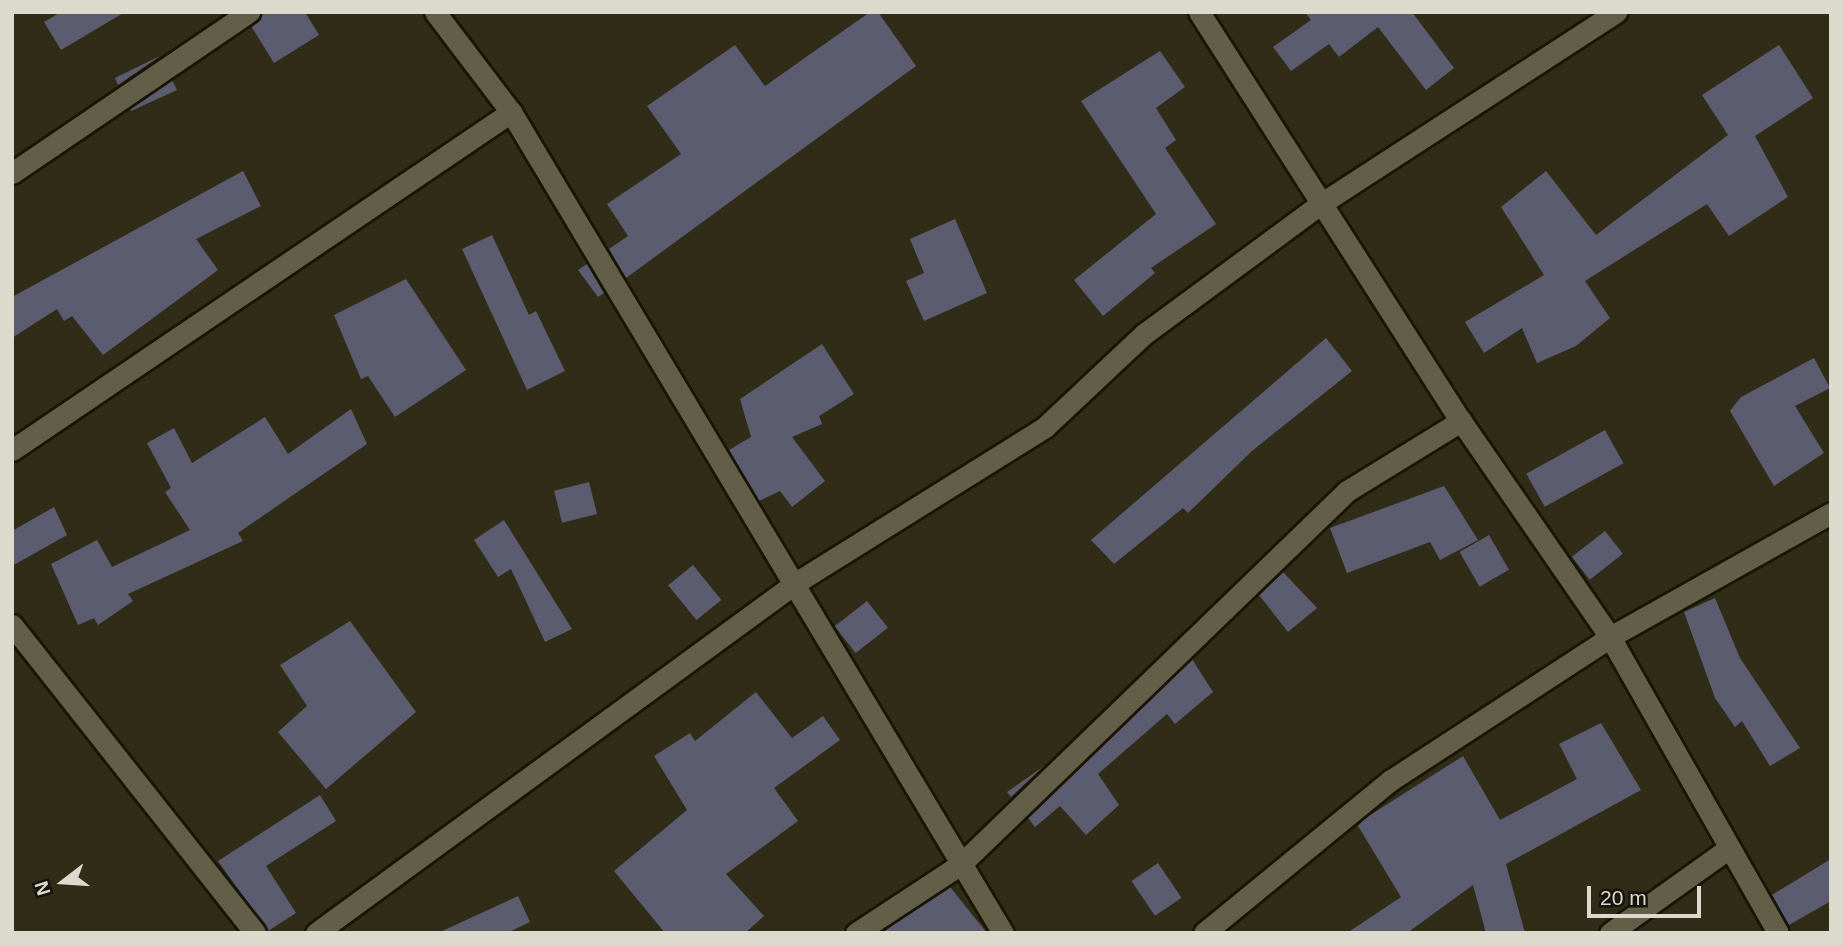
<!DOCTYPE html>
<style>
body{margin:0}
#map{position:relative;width:1843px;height:945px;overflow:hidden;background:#302c18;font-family:Helvetica,sans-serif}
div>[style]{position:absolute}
.building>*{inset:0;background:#5c5c70;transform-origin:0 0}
.roads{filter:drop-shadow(2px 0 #181403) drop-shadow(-2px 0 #181403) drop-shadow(0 2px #181403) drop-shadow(0 -2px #181403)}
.minor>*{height:21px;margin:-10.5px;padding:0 10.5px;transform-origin:10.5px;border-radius:10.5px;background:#625e48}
span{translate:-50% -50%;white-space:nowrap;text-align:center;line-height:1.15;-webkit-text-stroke:7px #16140c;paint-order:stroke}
.frame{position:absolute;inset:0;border:14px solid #dcdacd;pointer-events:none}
.north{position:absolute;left:28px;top:847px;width:70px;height:70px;-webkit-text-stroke:5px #16140c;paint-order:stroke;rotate:253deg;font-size:19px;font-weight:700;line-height:28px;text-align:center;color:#dcdacd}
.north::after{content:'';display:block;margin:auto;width:24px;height:32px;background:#dcdacd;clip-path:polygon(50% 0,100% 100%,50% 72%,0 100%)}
.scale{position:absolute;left:1587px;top:886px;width:114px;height:32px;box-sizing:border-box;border:4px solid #dcdacd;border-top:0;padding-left:9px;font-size:21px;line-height:24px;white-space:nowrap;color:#dcdacd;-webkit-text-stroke:5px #16140c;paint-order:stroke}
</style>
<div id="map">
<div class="building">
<i style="clip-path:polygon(61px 12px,125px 12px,61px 50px,44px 22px)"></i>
<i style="clip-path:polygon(262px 12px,305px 12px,319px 35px,274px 63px,251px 26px)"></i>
<i style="clip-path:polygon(870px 12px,878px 12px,916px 66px,626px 278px,609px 249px,628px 236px,607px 204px,681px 154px,647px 106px,735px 45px,765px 86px)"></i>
<i style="clip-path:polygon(1305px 12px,1412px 12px,1454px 68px,1426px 90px,1378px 27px,1339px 57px,1329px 44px,1291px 71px,1273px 47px,1311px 20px)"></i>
<i style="clip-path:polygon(1779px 45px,1813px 98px,1755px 136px,1788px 197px,1729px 236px,1707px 204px,1585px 281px,1610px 318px,1576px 346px,1537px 363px,1522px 328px,1484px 353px,1465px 322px,1544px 275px,1501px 207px,1546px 171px,1596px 235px,1728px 135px,1702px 95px)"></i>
<i style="clip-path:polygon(1160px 51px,1185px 87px,1156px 108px,1176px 140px,1165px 148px,1216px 224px,1151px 268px,1155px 273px,1103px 316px,1074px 280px,1156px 214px,1081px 101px)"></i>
<i style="clip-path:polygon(160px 56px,118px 85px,115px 78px)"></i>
<i style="clip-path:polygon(172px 80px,177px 90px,131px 111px,130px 109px)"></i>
<i style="clip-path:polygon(243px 171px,261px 206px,196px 239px,218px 270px,103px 355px,72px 316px,64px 321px,57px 309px,12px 338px,12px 297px)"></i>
<i style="clip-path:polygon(955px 219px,987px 293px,924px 321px,906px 281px,924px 273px,910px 239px)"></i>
<i style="clip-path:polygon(492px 235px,529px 315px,536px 311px,565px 371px,527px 390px,462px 249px)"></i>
<i style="clip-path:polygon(587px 264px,604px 293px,598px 297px,578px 270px)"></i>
<i style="clip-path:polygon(406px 279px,466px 370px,395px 417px,368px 376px,361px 379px,334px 315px)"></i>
<i style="clip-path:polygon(1326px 338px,1352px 371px,1252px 451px,1188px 513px,1183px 508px,1114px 564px,1091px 540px)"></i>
<i style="clip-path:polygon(822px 344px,854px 394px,819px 416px,822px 424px,792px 437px,825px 481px,792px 507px,780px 491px,759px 501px,729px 450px,751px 437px,740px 399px)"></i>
<i style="clip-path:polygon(1814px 358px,1830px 388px,1795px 406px,1824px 453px,1774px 486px,1730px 411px,1741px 397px)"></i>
<i style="clip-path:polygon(351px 409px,367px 444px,238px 533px,243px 541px,128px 594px,133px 601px,98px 625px,94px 618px,78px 625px,51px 564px,97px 540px,112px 567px,190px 530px,165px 492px,171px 488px,147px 443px,174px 428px,192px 463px,265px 417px,288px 454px)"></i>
<i style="left:1605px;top:430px;width:38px;height:90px;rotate:61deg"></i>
<i style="left:589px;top:482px;width:33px;height:36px;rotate:76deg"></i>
<i style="clip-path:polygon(1444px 486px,1478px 540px,1440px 560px,1430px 542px,1347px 573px,1330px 528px)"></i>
<i style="clip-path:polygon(54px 507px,67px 535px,12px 566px,12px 531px)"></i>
<i style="clip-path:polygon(504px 520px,572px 629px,545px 642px,511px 569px,498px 577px,474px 540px)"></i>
<i style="left:1605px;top:531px;width:29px;height:42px;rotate:52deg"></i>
<i style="left:1489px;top:535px;width:40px;height:34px;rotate:60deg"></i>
<i style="left:693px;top:565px;width:45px;height:32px;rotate:51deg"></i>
<i style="clip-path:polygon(1283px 572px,1317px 608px,1288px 632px,1259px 595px)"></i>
<i style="clip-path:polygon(1715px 598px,1740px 658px,1800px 748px,1770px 766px,1742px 721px,1735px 727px,1715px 698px,1684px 612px)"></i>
<i style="left:867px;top:601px;width:34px;height:41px;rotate:52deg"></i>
<i style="clip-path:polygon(350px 621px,416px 712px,326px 789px,278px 732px,307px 706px,280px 665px)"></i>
<i style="clip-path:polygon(1192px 659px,1213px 692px,1175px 724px,1167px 714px,1098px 774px,1119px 805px,1086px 835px,1060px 806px,1035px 827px,1028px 818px)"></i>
<i style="clip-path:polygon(756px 692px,792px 738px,823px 716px,840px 740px,774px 788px,798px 821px,726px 874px,764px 916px,745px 933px,665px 933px,614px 871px,687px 810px,654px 756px,690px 733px,695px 741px)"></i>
<i style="clip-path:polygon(1601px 723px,1641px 790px,1506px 864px,1525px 933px,1486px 933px,1473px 885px,1407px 933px,1347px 933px,1401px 897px,1358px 826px,1364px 819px,1463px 756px,1500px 820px,1577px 779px,1559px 744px)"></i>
<i style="clip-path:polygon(1044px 766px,1011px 797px,1007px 792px)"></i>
<i style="clip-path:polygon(320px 795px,336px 821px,266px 866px,296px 913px,268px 931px,218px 861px)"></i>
<i style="clip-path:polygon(1831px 859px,1831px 901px,1789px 925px,1772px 895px)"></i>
<i style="left:1158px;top:863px;width:42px;height:32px;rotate:56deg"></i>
<i style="clip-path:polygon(950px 887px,987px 933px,883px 933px,895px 923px)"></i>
<i style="clip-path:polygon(518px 896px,530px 922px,507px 933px,438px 933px)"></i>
</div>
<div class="roads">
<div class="minor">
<i style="left:435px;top:12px;width:126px;rotate:52.8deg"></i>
<i style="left:511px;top:112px;width:957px;rotate:59.07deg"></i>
<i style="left:1199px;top:12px;width:486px;rotate:57.4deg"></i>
<i style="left:1461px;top:421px;width:262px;rotate:55.4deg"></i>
<i style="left:1610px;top:637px;width:340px;rotate:60.4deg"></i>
<i style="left:12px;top:173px;width:287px;rotate:-34.2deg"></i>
<i style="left:12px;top:450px;width:603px;rotate:-34.11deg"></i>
<i style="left:12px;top:625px;width:392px;rotate:51.7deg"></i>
<i style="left:316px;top:933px;width:592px;rotate:-36.13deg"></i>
<i style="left:794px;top:584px;width:296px;rotate:-32deg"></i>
<i style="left:1045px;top:427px;width:136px;rotate:-43.2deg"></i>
<i style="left:1144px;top:334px;width:221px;rotate:-36.4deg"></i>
<i style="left:1322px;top:203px;width:351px;rotate:-33deg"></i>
<i style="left:856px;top:933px;width:126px;rotate:-33.3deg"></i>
<i style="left:961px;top:864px;width:537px;rotate:-44.02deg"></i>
<i style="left:1347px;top:491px;width:134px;rotate:-31.6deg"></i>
<i style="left:1204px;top:933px;width:242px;rotate:-39.3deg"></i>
<i style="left:1391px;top:780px;width:262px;rotate:-33.1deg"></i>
<i style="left:1610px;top:637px;width:253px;rotate:-29.3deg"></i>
<i style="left:1610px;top:933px;width:146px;rotate:-35.5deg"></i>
</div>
</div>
<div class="frame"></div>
<div class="north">N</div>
<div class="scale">20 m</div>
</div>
